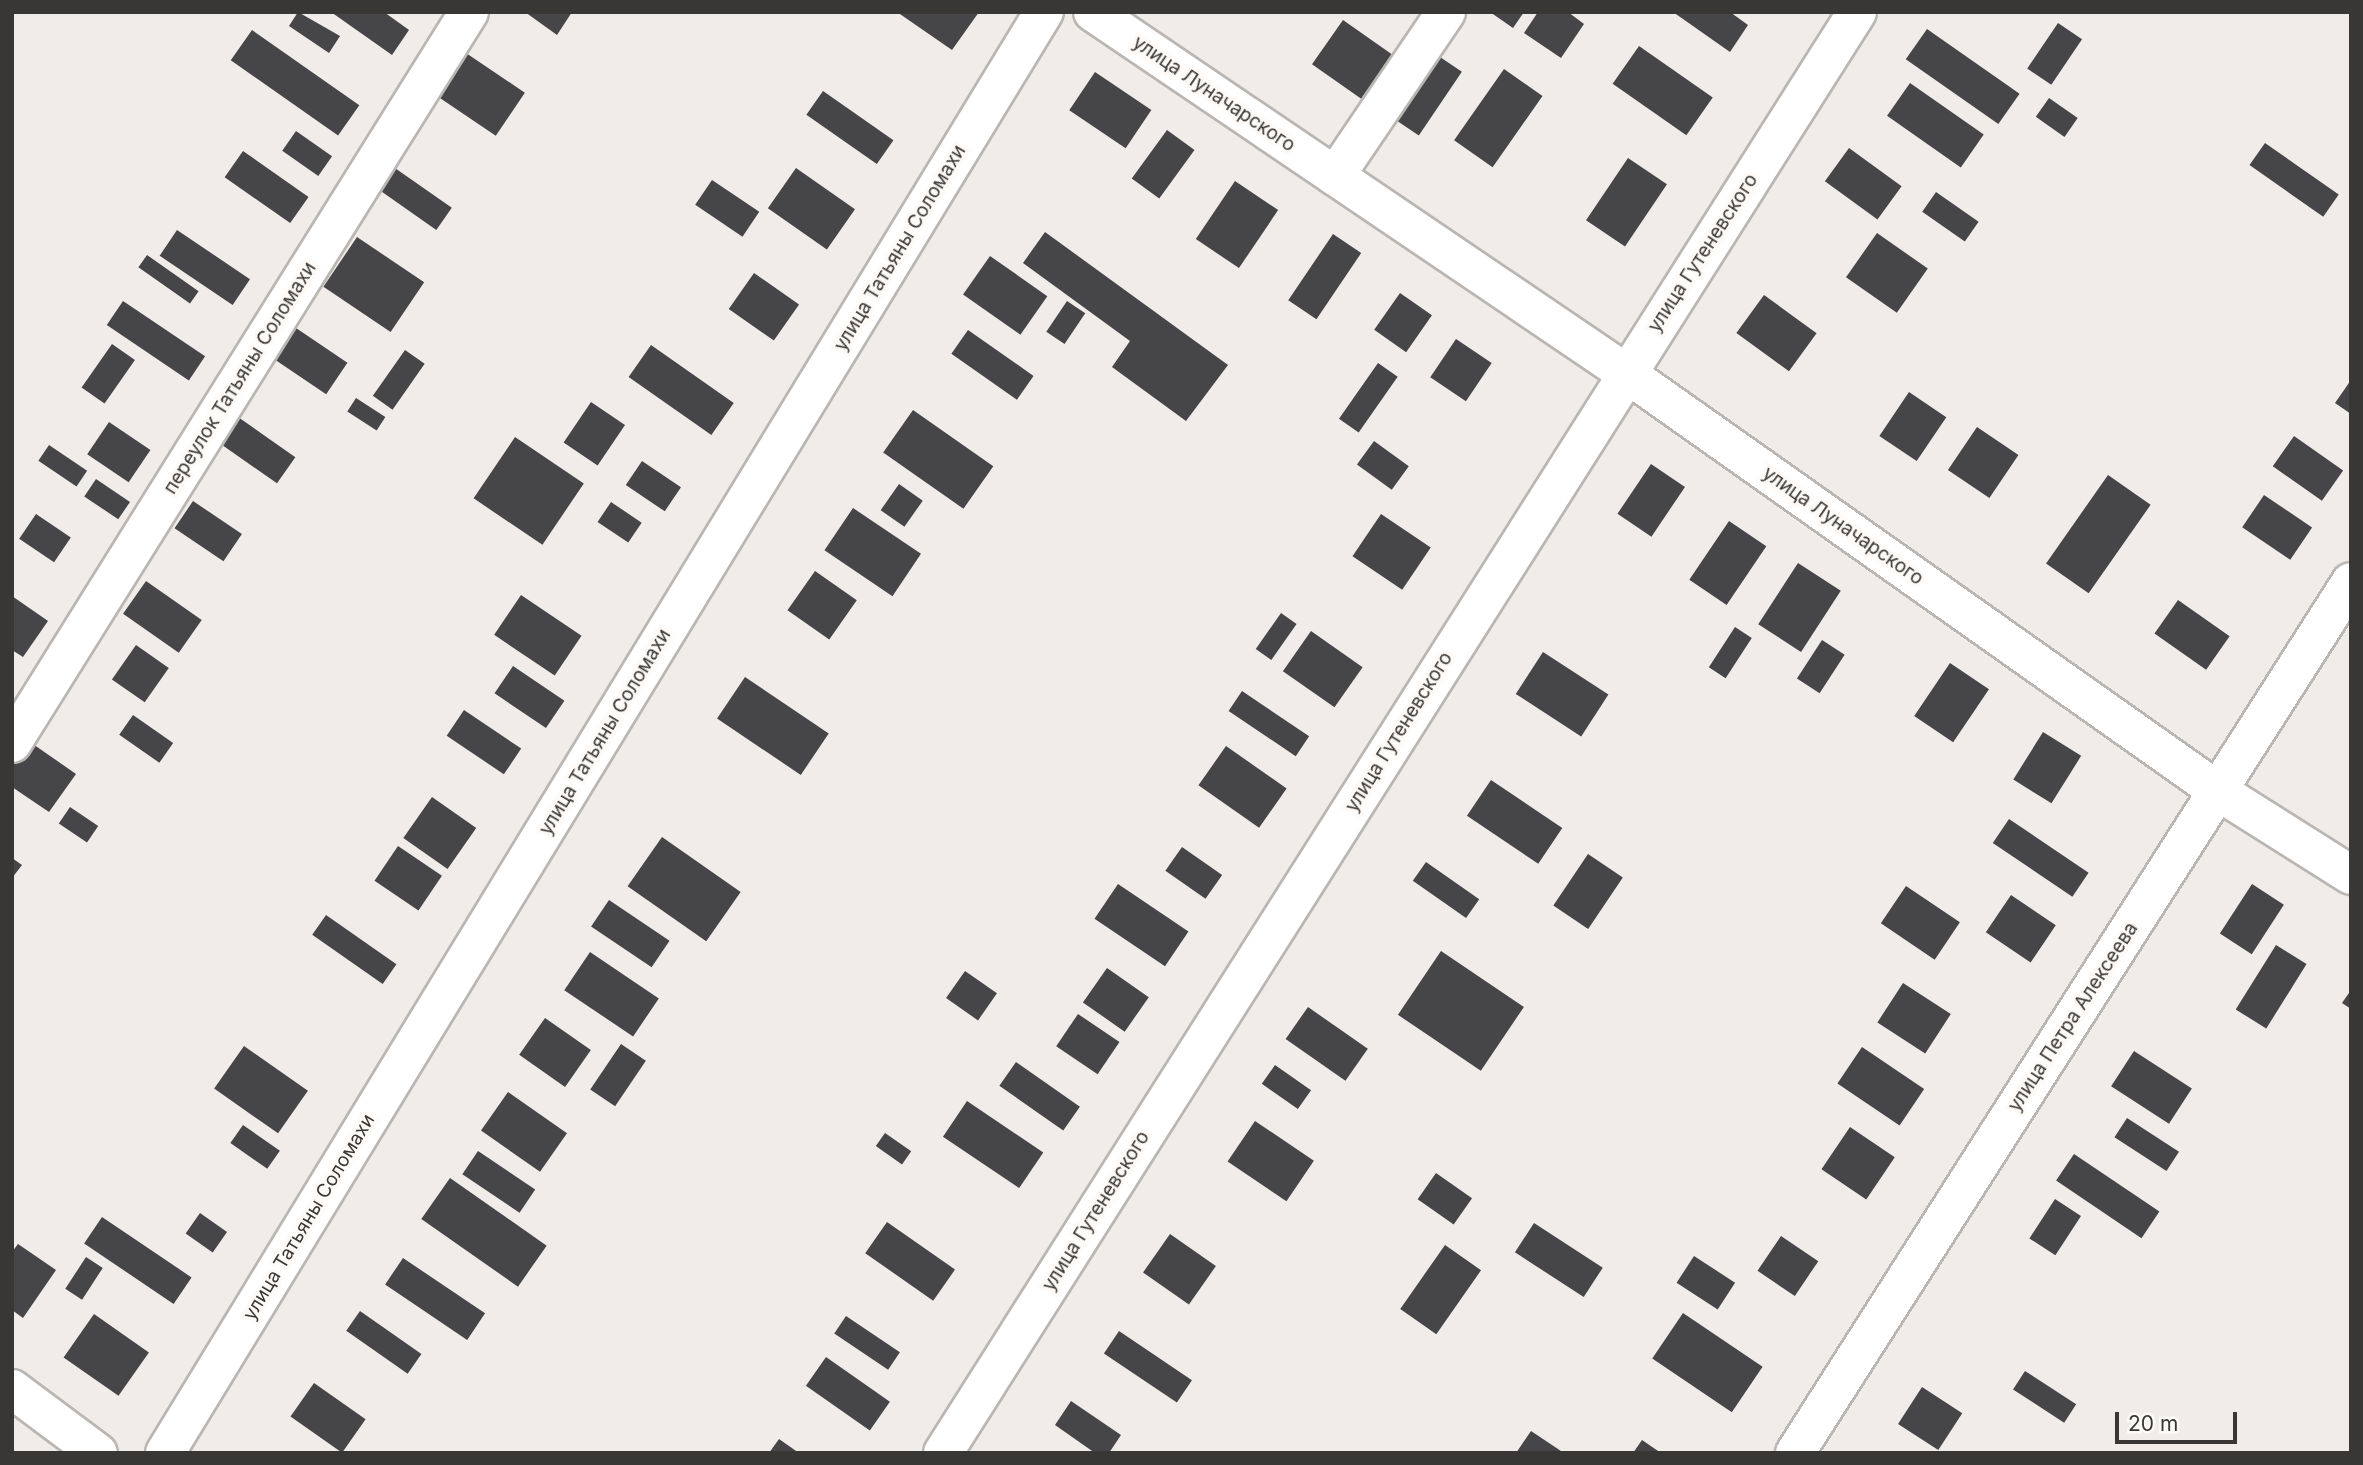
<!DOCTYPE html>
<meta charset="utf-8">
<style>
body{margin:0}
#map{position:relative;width:2363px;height:1465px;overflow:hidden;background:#efece9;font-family:Inter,sans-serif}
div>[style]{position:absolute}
.building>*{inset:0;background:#464547;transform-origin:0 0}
.roads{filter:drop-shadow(2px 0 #b9b6b3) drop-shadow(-2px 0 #b9b6b3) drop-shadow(0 2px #b9b6b3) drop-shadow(0 -2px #b9b6b3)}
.minor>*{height:38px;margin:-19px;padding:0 19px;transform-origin:19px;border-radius:19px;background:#fff}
.secondary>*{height:38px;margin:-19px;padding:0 19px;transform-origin:19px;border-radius:19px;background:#fff}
span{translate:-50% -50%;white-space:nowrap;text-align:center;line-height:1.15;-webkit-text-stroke:7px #fdfaf7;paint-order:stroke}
.street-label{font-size:19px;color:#383736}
.frame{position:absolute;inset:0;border:14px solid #383736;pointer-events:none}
.scale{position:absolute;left:2115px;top:1412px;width:122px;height:32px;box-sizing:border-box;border:4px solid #383736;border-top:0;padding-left:9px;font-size:21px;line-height:24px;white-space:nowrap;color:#383736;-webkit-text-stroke:5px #fdfaf7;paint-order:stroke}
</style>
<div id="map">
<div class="building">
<i style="clip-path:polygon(298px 12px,340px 36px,329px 53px,289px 26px)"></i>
<i style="clip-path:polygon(331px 12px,384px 12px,409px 30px,392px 55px)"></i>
<i style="clip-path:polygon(525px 12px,572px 12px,557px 35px)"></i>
<i style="clip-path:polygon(897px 12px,979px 12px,952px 50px)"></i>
<i style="clip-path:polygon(1490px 12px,1524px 12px,1513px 28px)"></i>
<i style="clip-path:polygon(1538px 12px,1568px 12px,1584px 24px,1561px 58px,1524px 33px)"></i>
<i style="clip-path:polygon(1673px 12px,1730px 12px,1748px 25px,1730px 52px)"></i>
<i style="left:1343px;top:20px;width:60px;height:54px;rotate:35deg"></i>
<i style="left:2058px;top:23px;width:29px;height:55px;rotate:34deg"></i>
<i style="left:1927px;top:29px;width:113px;height:37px;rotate:35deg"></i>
<i style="left:252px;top:30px;width:131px;height:37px;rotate:35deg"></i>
<i style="left:1639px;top:46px;width:90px;height:46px;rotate:35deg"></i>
<i style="left:466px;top:53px;width:71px;height:52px;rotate:34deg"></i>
<i style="left:1437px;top:55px;width:30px;height:77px;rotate:34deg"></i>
<i style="left:1504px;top:69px;width:47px;height:87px;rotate:35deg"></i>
<i style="left:1095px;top:72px;width:68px;height:46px;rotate:34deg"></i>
<i style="left:1910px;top:83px;width:90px;height:40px;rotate:35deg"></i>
<i style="left:823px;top:91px;width:86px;height:29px;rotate:35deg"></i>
<i style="left:2049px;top:98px;width:35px;height:23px;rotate:35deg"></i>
<i style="left:1167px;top:130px;width:34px;height:60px;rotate:36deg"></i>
<i style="left:296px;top:131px;width:44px;height:24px;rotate:35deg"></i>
<i style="left:2265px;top:143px;width:90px;height:27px;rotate:35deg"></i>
<i style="left:1849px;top:148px;width:65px;height:41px;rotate:36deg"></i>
<i style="left:243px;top:151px;width:80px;height:32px;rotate:35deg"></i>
<i style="left:1628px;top:158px;width:47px;height:75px;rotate:34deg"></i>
<i style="left:392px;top:166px;width:73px;height:27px;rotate:35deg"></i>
<i style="left:796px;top:168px;width:72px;height:49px;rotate:35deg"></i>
<i style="left:712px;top:180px;width:57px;height:30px;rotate:34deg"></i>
<i style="left:1235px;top:181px;width:52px;height:70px;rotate:34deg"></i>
<i style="left:1936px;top:192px;width:52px;height:24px;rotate:35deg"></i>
<i style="left:177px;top:230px;width:88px;height:31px;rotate:34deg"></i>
<i style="clip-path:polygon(1045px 232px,1228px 365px,1186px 421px,1112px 367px,1130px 341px,1023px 263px)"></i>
<i style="left:1877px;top:233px;width:62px;height:54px;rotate:35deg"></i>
<i style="left:1333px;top:234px;width:34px;height:80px;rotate:34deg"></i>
<i style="left:357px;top:237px;width:81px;height:60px;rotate:34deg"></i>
<i style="left:147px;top:255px;width:63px;height:15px;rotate:35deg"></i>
<i style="left:990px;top:256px;width:70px;height:47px;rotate:35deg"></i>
<i style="left:754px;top:273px;width:55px;height:44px;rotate:35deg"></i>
<i style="left:1400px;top:293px;width:39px;height:45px;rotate:35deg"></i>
<i style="left:1764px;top:295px;width:65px;height:47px;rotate:36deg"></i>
<i style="left:123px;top:301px;width:99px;height:29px;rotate:34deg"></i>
<i style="left:1067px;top:301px;width:22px;height:37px;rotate:34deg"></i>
<i style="left:296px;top:328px;width:62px;height:38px;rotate:34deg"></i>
<i style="left:968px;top:330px;width:80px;height:29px;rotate:35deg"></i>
<i style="left:1456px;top:339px;width:43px;height:46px;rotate:34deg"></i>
<i style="left:112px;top:344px;width:28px;height:53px;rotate:35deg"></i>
<i style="left:651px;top:345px;width:101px;height:39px;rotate:35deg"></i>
<i style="left:405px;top:350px;width:24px;height:56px;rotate:35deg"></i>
<i style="left:1378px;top:363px;width:24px;height:68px;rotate:35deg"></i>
<i style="clip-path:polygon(2351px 380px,2351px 414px,2335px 403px)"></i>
<i style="left:1909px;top:392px;width:45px;height:53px;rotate:34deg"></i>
<i style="left:356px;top:398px;width:35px;height:16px;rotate:33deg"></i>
<i style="left:591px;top:402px;width:41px;height:49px;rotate:34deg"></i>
<i style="left:913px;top:410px;width:98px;height:52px;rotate:35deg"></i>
<i style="left:238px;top:417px;width:70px;height:32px;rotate:35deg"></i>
<i style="left:109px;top:422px;width:50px;height:39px;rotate:34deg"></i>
<i style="left:1977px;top:427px;width:50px;height:52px;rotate:34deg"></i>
<i style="left:2294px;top:436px;width:60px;height:37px;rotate:35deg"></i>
<i style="left:515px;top:437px;width:83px;height:74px;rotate:34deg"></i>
<i style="left:1374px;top:441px;width:43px;height:29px;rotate:36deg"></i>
<i style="left:49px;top:445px;width:46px;height:19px;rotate:34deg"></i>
<i style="left:642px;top:461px;width:47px;height:29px;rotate:34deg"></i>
<i style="left:1651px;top:464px;width:41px;height:60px;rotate:34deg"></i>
<i style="left:2108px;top:475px;width:52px;height:108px;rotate:35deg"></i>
<i style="left:96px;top:479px;width:41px;height:21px;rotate:34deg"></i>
<i style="left:899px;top:484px;width:29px;height:32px;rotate:35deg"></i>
<i style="left:2264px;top:495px;width:58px;height:39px;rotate:34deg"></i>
<i style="left:193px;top:501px;width:59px;height:33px;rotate:34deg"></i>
<i style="left:611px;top:502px;width:37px;height:24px;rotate:34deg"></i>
<i style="left:853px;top:508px;width:82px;height:51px;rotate:34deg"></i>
<i style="left:36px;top:514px;width:42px;height:30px;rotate:34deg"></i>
<i style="left:1381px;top:514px;width:60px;height:51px;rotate:34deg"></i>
<i style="left:1729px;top:521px;width:45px;height:71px;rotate:34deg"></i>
<i style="left:1798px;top:563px;width:51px;height:73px;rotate:33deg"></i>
<i style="left:815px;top:571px;width:51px;height:48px;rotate:35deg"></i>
<i style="left:146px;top:581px;width:68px;height:40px;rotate:35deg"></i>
<i style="left:521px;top:595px;width:73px;height:48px;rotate:34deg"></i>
<i style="clip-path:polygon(12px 596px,48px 621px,23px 657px,12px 650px)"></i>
<i style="left:2178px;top:600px;width:63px;height:41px;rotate:35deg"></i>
<i style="left:1281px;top:613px;width:19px;height:44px;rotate:35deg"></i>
<i style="left:1735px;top:627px;width:20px;height:48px;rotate:33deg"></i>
<i style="left:1311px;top:631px;width:63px;height:49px;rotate:35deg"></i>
<i style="left:1822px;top:640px;width:27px;height:46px;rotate:33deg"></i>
<i style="left:136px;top:645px;width:40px;height:42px;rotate:35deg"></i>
<i style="left:1543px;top:652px;width:78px;height:50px;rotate:33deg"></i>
<i style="left:1950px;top:663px;width:47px;height:64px;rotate:34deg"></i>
<i style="left:513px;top:666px;width:62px;height:33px;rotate:34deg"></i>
<i style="left:745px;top:677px;width:101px;height:50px;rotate:34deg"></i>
<i style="left:1242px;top:691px;width:81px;height:24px;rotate:34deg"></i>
<i style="left:464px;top:710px;width:69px;height:31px;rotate:34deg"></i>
<i style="left:133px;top:715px;width:49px;height:24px;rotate:35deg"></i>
<i style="left:2043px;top:732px;width:45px;height:56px;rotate:32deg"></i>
<i style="clip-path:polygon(30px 742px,76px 774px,49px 812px,12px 787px,12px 767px)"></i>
<i style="left:1226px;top:746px;width:74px;height:48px;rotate:35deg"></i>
<i style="left:1491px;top:780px;width:86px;height:43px;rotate:34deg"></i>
<i style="left:432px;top:797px;width:54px;height:50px;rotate:35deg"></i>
<i style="left:70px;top:807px;width:34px;height:20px;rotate:34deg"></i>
<i style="left:2009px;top:819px;width:96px;height:29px;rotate:34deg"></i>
<i style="left:662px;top:837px;width:96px;height:60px;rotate:35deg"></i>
<i style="left:398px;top:846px;width:53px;height:42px;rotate:34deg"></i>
<i style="left:1182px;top:847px;width:49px;height:29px;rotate:35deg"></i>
<i style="left:1588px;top:854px;width:42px;height:62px;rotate:34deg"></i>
<i style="clip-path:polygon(12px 858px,22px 865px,12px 878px)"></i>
<i style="left:1426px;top:862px;width:65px;height:23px;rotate:35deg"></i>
<i style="left:1118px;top:884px;width:85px;height:42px;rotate:34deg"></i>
<i style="left:2252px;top:884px;width:38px;height:59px;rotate:33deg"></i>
<i style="left:1906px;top:886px;width:65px;height:45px;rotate:34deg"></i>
<i style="left:2011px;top:895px;width:54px;height:45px;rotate:34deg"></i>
<i style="left:609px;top:900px;width:73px;height:32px;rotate:34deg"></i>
<i style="left:326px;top:915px;width:86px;height:24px;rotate:35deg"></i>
<i style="left:2276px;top:945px;width:36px;height:76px;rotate:32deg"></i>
<i style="left:1441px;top:951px;width:100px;height:77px;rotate:34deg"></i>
<i style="left:590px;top:952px;width:83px;height:46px;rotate:34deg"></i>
<i style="left:1107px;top:968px;width:51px;height:42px;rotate:35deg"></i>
<i style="left:965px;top:971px;width:39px;height:33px;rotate:35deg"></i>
<i style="left:1903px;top:983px;width:57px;height:47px;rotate:33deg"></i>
<i style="clip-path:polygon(2351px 990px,2351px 1009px,2342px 1003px)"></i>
<i style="left:1308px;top:1007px;width:73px;height:39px;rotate:35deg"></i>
<i style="left:1078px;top:1014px;width:50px;height:39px;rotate:34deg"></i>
<i style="left:545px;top:1018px;width:56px;height:45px;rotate:35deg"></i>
<i style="left:621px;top:1044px;width:30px;height:55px;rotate:34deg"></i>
<i style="left:244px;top:1046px;width:78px;height:52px;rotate:35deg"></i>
<i style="left:1862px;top:1047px;width:75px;height:44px;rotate:34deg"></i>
<i style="left:2134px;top:1051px;width:69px;height:42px;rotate:33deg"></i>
<i style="left:1016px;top:1062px;width:78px;height:29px;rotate:35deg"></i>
<i style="left:1275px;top:1065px;width:44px;height:23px;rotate:35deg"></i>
<i style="left:508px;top:1092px;width:72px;height:47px;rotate:35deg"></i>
<i style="left:967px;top:1101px;width:92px;height:43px;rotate:34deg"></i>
<i style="left:2127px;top:1118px;width:62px;height:23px;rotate:33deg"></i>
<i style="left:1255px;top:1121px;width:71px;height:49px;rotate:34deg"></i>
<i style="left:243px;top:1125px;width:45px;height:22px;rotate:35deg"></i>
<i style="left:1850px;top:1127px;width:54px;height:51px;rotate:34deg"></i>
<i style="left:885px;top:1133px;width:32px;height:16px;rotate:35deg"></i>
<i style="left:478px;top:1151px;width:69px;height:28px;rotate:34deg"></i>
<i style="left:2074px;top:1154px;width:103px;height:32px;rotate:34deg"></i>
<i style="left:1436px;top:1173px;width:44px;height:32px;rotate:35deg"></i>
<i style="left:450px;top:1178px;width:118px;height:50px;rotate:35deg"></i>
<i style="left:2055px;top:1199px;width:31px;height:47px;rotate:33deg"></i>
<i style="left:200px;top:1213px;width:33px;height:25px;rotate:35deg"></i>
<i style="left:102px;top:1217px;width:108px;height:32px;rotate:34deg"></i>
<i style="left:887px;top:1222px;width:83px;height:38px;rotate:35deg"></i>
<i style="left:1534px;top:1223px;width:82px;height:35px;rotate:33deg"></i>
<i style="left:1170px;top:1234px;width:56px;height:47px;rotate:35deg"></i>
<i style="left:1781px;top:1236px;width:45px;height:42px;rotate:34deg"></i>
<i style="clip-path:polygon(18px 1244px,56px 1270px,23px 1318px,12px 1310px,12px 1252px)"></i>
<i style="left:1445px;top:1245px;width:44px;height:78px;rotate:35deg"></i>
<i style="left:1694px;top:1256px;width:49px;height:32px;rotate:33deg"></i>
<i style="left:86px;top:1257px;width:20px;height:38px;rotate:33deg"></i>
<i style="left:403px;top:1258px;width:99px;height:32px;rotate:34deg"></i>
<i style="left:360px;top:1311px;width:75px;height:24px;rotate:35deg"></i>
<i style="left:1683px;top:1313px;width:96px;height:55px;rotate:34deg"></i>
<i style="left:94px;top:1314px;width:67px;height:53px;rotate:35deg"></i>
<i style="left:846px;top:1316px;width:65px;height:21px;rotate:34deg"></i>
<i style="left:1119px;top:1331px;width:88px;height:27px;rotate:34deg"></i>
<i style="left:826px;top:1357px;width:78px;height:35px;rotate:35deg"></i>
<i style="left:2025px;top:1371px;width:61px;height:22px;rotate:33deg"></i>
<i style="left:314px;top:1383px;width:63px;height:41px;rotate:35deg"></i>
<i style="left:1922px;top:1387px;width:48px;height:44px;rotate:33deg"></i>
<i style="clip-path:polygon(1071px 1401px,1121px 1435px,1109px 1453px,1095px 1453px,1055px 1425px)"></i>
<i style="clip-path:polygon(1531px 1431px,1564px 1453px,1516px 1453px)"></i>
<i style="clip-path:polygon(779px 1439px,799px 1453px,769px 1453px)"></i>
<i style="clip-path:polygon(1642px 1440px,1661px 1453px,1633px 1453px)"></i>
</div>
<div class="roads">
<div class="minor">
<i style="left:1335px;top:176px;width:198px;rotate:-55.9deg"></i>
<i style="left:12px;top:743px;width:862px;rotate:-57.99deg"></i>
<i style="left:165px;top:1453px;width:1688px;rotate:-58.62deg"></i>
<i style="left:943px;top:1453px;width:1706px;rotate:-57.61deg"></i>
<i style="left:1795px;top:1453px;width:1033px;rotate:-57.45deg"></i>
</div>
<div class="secondary">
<i style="left:1093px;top:12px;width:644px;rotate:34.11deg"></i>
<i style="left:1626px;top:373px;width:725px;rotate:35.23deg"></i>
<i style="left:2218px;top:791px;width:157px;rotate:32.3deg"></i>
<i style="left:12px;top:1389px;width:107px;rotate:36.7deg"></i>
</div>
</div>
<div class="street-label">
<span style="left:1214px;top:94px;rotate:34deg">улица Луначарского</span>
<span style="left:900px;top:248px;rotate:-59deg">улица Татьяны Соломахи</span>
<span style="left:1703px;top:253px;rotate:-57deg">улица Гутеневского</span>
<span style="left:240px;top:378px;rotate:-58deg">переулок Татьяны Соломахи</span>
<span style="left:1843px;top:526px;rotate:35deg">улица Луначарского</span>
<span style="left:605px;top:732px;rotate:-59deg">улица Татьяны Соломахи</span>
<span style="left:1399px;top:732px;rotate:-58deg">улица Гутеневского</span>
<span style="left:2073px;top:1017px;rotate:-57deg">улица Петра Алексеева</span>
<span style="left:1096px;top:1211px;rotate:-58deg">улица Гутеневского</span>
<span style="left:309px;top:1217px;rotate:-59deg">улица Татьяны Соломахи</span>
</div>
<div class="frame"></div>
<div class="scale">20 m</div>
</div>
